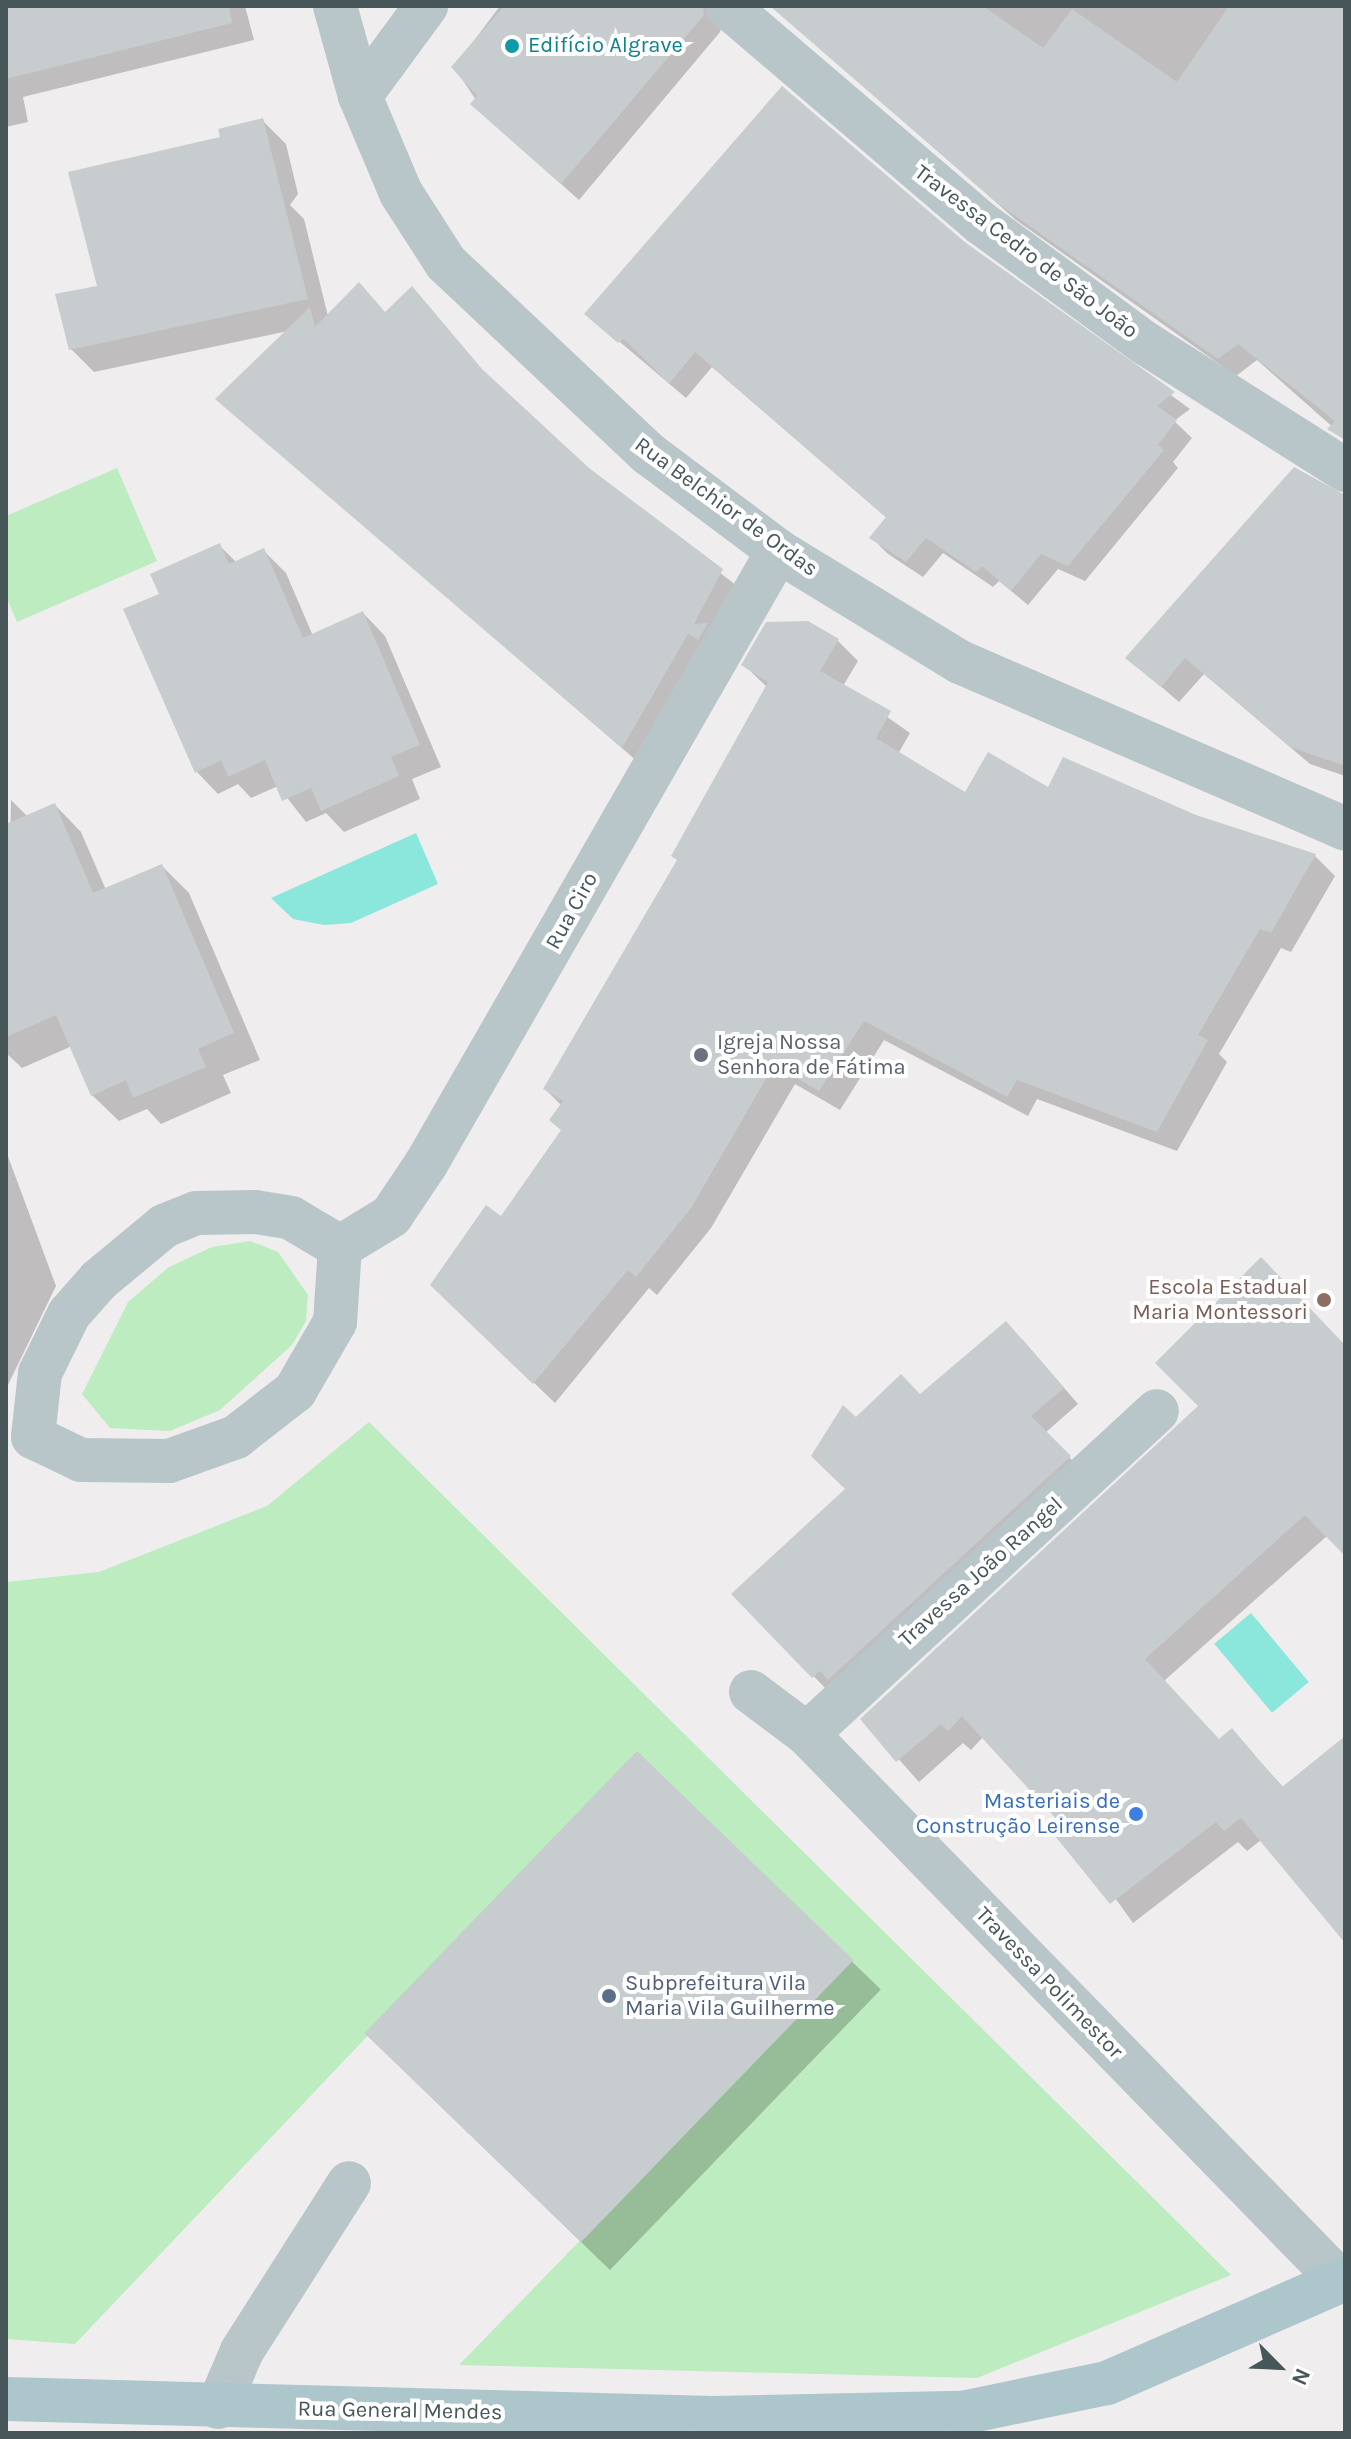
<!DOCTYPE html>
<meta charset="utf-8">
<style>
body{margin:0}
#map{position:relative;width:1351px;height:2439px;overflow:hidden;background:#efedee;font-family:Karla,sans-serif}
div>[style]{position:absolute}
.green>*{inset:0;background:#bcecbf}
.water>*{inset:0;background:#8be7dc;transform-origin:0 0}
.shadow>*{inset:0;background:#0003;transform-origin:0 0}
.building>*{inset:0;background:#c7ccce;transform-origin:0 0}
.minor>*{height:44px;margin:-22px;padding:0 22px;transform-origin:22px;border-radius:22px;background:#b9c6c9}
.major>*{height:44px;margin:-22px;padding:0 22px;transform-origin:22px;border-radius:22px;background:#adc6cb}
.dots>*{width:22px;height:22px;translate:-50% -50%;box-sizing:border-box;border:4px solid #fff;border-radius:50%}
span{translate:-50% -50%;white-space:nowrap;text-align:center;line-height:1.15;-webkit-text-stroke:8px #fff;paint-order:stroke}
.culture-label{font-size:22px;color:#0d838f}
.left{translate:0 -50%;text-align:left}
.street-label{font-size:22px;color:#465659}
.worship-label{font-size:22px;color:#5b616d}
.education-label{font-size:22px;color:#785e54}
.right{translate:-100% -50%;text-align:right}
.shop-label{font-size:22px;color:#366cbe}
.service-label{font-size:22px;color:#4e5e75}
.frame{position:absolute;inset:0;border:8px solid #465659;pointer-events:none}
.north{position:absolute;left:1239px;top:2327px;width:80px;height:80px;-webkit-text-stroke:6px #fff;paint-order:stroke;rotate:114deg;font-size:22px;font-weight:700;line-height:32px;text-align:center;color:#465659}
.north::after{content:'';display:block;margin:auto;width:28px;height:36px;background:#465659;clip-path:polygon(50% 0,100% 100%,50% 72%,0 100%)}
</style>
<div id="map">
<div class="green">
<i style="clip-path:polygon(117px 468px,157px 561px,17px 622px,6px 596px,6px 516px)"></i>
<i style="clip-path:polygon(250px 1241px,278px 1252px,308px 1295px,306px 1321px,292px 1345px,220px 1410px,170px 1431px,110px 1428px,82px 1394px,128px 1302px,169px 1267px,212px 1247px)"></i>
<i style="clip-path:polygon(369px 1422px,1231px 2275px,977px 2378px,459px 2365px,853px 1960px,637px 1752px,75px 2344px,6px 2339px,6px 1582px,99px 1572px,267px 1506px)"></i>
</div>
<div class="water">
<i style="clip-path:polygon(416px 833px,438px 884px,351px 923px,324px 925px,293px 919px,271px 898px)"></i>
<i style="left:1251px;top:1613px;width:90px;height:48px;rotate:50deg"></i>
</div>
<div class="shadow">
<i style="clip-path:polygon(6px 6px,245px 6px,254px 40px,23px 97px,28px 122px,6px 127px)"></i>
<i style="clip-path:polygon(500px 6px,728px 6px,720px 32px,579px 200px,490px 121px,454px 67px)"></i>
<i style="clip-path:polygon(774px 6px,1345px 6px,1345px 438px,1257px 360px,1236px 376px,1016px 220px)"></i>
<i style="clip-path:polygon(262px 120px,286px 144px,298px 194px,290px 205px,304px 219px,328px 316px,386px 314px,492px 381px,588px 470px,737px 586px,638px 762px,218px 399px,288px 331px,94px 372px,71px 349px,99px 287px,222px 138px)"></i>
<i style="clip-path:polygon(965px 245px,1190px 409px,1174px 421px,1192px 438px,1173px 462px,1178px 468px,1085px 581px,1058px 569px,1028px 605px,999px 581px,993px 587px,943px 553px,923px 577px,888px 554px,872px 538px,888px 519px,712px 367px,686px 398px,587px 314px)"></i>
<i style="clip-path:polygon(1345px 497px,1345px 776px,1310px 764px,1204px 674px,1179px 702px,1128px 658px)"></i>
<i style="clip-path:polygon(220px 546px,236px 562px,264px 551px,286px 573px,313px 636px,363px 613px,385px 636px,441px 767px,412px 779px,420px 799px,344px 832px,326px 813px,306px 822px,278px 786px,251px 798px,238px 784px,218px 794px,196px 771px,161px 595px)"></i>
<i style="clip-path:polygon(838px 641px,858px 661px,843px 686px,910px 733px,898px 754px,966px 794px,1049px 790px,1195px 817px,1315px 856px,1335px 876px,1291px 952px,1281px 948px,1219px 1054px,1227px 1062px,1177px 1151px,1037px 1099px,1028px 1116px,884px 1040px,840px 1110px,795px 1084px,711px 1228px,657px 1295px,649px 1288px,555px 1403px,453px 1305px,563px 1131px,562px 1106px,545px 1089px,678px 861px,767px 687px,744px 665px)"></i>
<i style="clip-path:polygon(11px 800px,28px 817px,55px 805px,81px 832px,106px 890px,162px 866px,189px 893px,260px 1060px,223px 1075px,231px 1093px,161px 1124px,147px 1109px,119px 1121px,92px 1095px,72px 1046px,22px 1068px,6px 1053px)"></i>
<i style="clip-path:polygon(6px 1151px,56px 1286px,6px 1389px)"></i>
<i style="clip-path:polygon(1022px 1339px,1078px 1404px,1045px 1433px,1085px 1473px,829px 1692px,734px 1594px,847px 1489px,856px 1420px,920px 1396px)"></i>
<i style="clip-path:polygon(1345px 1347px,1345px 1553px,1328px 1535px,1164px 1681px,1220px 1741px,1232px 1731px,1284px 1788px,1345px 1739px,1345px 1940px,1261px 1840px,1247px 1851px,1238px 1842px,1133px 1923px,1062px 1824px,983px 1737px,971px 1750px,963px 1743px,919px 1782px,863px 1719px)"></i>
<i style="left:637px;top:1754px;width:339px;height:390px;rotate:44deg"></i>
</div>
<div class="building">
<i style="clip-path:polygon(6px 6px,229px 6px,232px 23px,6px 79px)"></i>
<i style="clip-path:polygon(504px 6px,703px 6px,704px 15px,561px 184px,470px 104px,477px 96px,451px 67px)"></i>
<i style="clip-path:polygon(770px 6px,983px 6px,1043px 48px,1072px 9px,1177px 82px,1229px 6px,1345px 6px,1345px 440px,1327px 429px,1335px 421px,1238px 344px,1218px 359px,997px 203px)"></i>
<i style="clip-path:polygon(782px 86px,966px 243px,1175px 392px,1157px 406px,1177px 420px,1158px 445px,1164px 450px,1068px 566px,1041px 554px,1011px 591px,982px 566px,976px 572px,926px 538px,906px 562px,869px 538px,886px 517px,695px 352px,669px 384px,624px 339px,618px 343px,584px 314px)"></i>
<i style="clip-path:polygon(263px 118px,308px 299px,69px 350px,55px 294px,97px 286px,68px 172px,220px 137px,218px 129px)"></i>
<i style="clip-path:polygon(359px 282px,385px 312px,412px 286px,482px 369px,589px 468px,723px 569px,694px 624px,708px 623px,698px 640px,688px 634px,622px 748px,215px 399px,310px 307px,315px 327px)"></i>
<i style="clip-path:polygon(1294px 467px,1345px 495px,1345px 766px,1290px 747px,1185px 658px,1161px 687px,1125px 658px)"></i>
<i style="clip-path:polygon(220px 543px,229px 564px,264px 548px,303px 638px,363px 611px,420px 745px,391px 757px,399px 776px,321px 811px,311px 788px,282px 801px,265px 760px,228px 777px,221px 760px,195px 773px,123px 609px,159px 594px,150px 574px)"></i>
<i style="clip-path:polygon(808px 621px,839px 639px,820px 671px,891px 711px,876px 738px,965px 792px,988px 752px,1048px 787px,1063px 757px,1196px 815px,1316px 854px,1271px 933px,1260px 929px,1198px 1035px,1208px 1040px,1157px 1132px,1017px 1080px,1007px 1097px,864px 1021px,819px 1091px,774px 1065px,691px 1208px,636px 1277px,628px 1270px,533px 1384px,430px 1285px,486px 1205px,501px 1216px,561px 1130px,549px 1120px,563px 1101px,543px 1089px,677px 860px,671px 856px,768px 682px,741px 665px,766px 622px)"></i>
<i style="clip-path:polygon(55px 803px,93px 893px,162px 864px,234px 1033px,198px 1049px,206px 1067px,133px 1098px,126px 1080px,91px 1096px,56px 1015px,6px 1037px,6px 824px)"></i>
<i style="clip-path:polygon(1261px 1257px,1345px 1345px,1345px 1556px,1305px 1515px,1145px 1659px,1219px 1739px,1232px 1728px,1282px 1787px,1345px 1736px,1345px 1943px,1241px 1818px,1224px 1831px,1216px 1822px,1110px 1904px,1051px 1831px,1060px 1823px,962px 1716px,948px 1731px,941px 1724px,896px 1762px,860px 1719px,1198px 1406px,1155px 1363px)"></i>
<i style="clip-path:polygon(1006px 1321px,1064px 1388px,1031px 1416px,1071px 1456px,828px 1680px,820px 1671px,812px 1678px,731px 1594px,845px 1489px,811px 1456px,843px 1405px,856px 1417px,901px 1374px,920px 1394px)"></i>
<i style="left:637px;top:1751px;width:301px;height:392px;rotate:44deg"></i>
</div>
<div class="minor">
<i style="left:335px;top:6px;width:93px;rotate:74.5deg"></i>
<i style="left:360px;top:96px;width:105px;rotate:67.1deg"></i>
<i style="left:401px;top:193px;width:83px;rotate:57.3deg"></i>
<i style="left:446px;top:263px;width:279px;rotate:43.3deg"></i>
<i style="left:649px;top:454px;width:161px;rotate:36.9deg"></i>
<i style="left:778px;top:551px;width:213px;rotate:31.4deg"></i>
<i style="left:960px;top:662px;width:420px;rotate:23.4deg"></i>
<i style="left:727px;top:6px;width:334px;rotate:40.5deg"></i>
<i style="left:981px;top:223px;width:203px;rotate:36.2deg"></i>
<i style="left:1145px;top:343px;width:237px;rotate:32.4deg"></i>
<i style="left:360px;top:96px;width:112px;rotate:-53.7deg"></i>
<i style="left:255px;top:1212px;width:36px;rotate:9deg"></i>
<i style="left:291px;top:1218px;width:57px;rotate:30.6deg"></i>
<i style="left:340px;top:1247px;width:75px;rotate:93.8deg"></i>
<i style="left:335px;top:1322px;width:80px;rotate:120.1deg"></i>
<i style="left:295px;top:1391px;width:75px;rotate:142.1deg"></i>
<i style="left:236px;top:1437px;width:71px;rotate:160.3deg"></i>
<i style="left:169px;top:1461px;width:88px;rotate:-179.3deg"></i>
<i style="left:81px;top:1460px;width:53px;rotate:-154.4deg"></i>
<i style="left:33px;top:1437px;width:64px;rotate:-83.8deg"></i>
<i style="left:40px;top:1373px;width:66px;rotate:-63.8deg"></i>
<i style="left:69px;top:1314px;width:45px;rotate:-48.6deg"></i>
<i style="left:99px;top:1280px;width:85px;rotate:-39.7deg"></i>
<i style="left:164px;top:1226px;width:35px;rotate:-22deg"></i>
<i style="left:197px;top:1213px;width:58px;rotate:-1deg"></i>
<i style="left:340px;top:1247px;width:60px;rotate:-31.3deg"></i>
<i style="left:391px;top:1216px;width:63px;rotate:-56.1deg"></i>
<i style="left:426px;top:1164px;width:707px;rotate:-60.13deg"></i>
<i style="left:751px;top:1692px;width:70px;rotate:36.9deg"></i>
<i style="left:807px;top:1734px;width:765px;rotate:45.74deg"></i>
<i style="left:807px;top:1734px;width:476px;rotate:-42.7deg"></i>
<i style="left:218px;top:2407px;width:61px;rotate:-66.8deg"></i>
<i style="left:242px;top:2351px;width:199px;rotate:-57.5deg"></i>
</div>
<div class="major">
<i style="left:6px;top:2399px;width:707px;rotate:1.54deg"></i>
<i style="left:713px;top:2418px;width:249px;rotate:-1.2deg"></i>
<i style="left:962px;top:2413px;width:148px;rotate:-11.7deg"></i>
<i style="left:1107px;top:2383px;width:260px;rotate:-23.6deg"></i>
</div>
<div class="dots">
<i style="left:512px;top:46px;background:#0f9aa8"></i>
<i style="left:701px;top:1055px;background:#6b7280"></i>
<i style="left:1324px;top:1300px;background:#8d6e63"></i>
<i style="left:1136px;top:1814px;background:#3f7fe0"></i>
<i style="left:609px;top:1996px;background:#5c6f8a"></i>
</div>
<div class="culture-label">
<span class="left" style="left:528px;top:46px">Edifício Algrave</span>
</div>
<div class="street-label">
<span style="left:1026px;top:252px;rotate:37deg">Travessa Cedro de São João</span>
<span style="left:726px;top:507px;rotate:36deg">Rua Belchior de Ordas</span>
<span style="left:572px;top:911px;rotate:-61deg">Rua Ciro</span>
<span style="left:981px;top:1572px;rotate:-42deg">Travessa João Rangel</span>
<span style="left:1049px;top:1983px;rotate:46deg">Travessa Polimestor</span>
<span style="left:400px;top:2411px;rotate:1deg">Rua General Mendes</span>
</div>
<div class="worship-label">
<span class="left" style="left:717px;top:1055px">Igreja Nossa<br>Senhora de Fátima</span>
</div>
<div class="education-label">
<span class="right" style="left:1308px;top:1300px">Escola Estadual<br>Maria Montessori</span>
</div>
<div class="shop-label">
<span class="right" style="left:1120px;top:1814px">Masteriais de<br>Construção Leirense</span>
</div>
<div class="service-label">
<span class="left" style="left:625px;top:1996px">Subprefeitura Vila<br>Maria Vila Guilherme</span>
</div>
<div class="frame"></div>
<div class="north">N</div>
</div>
